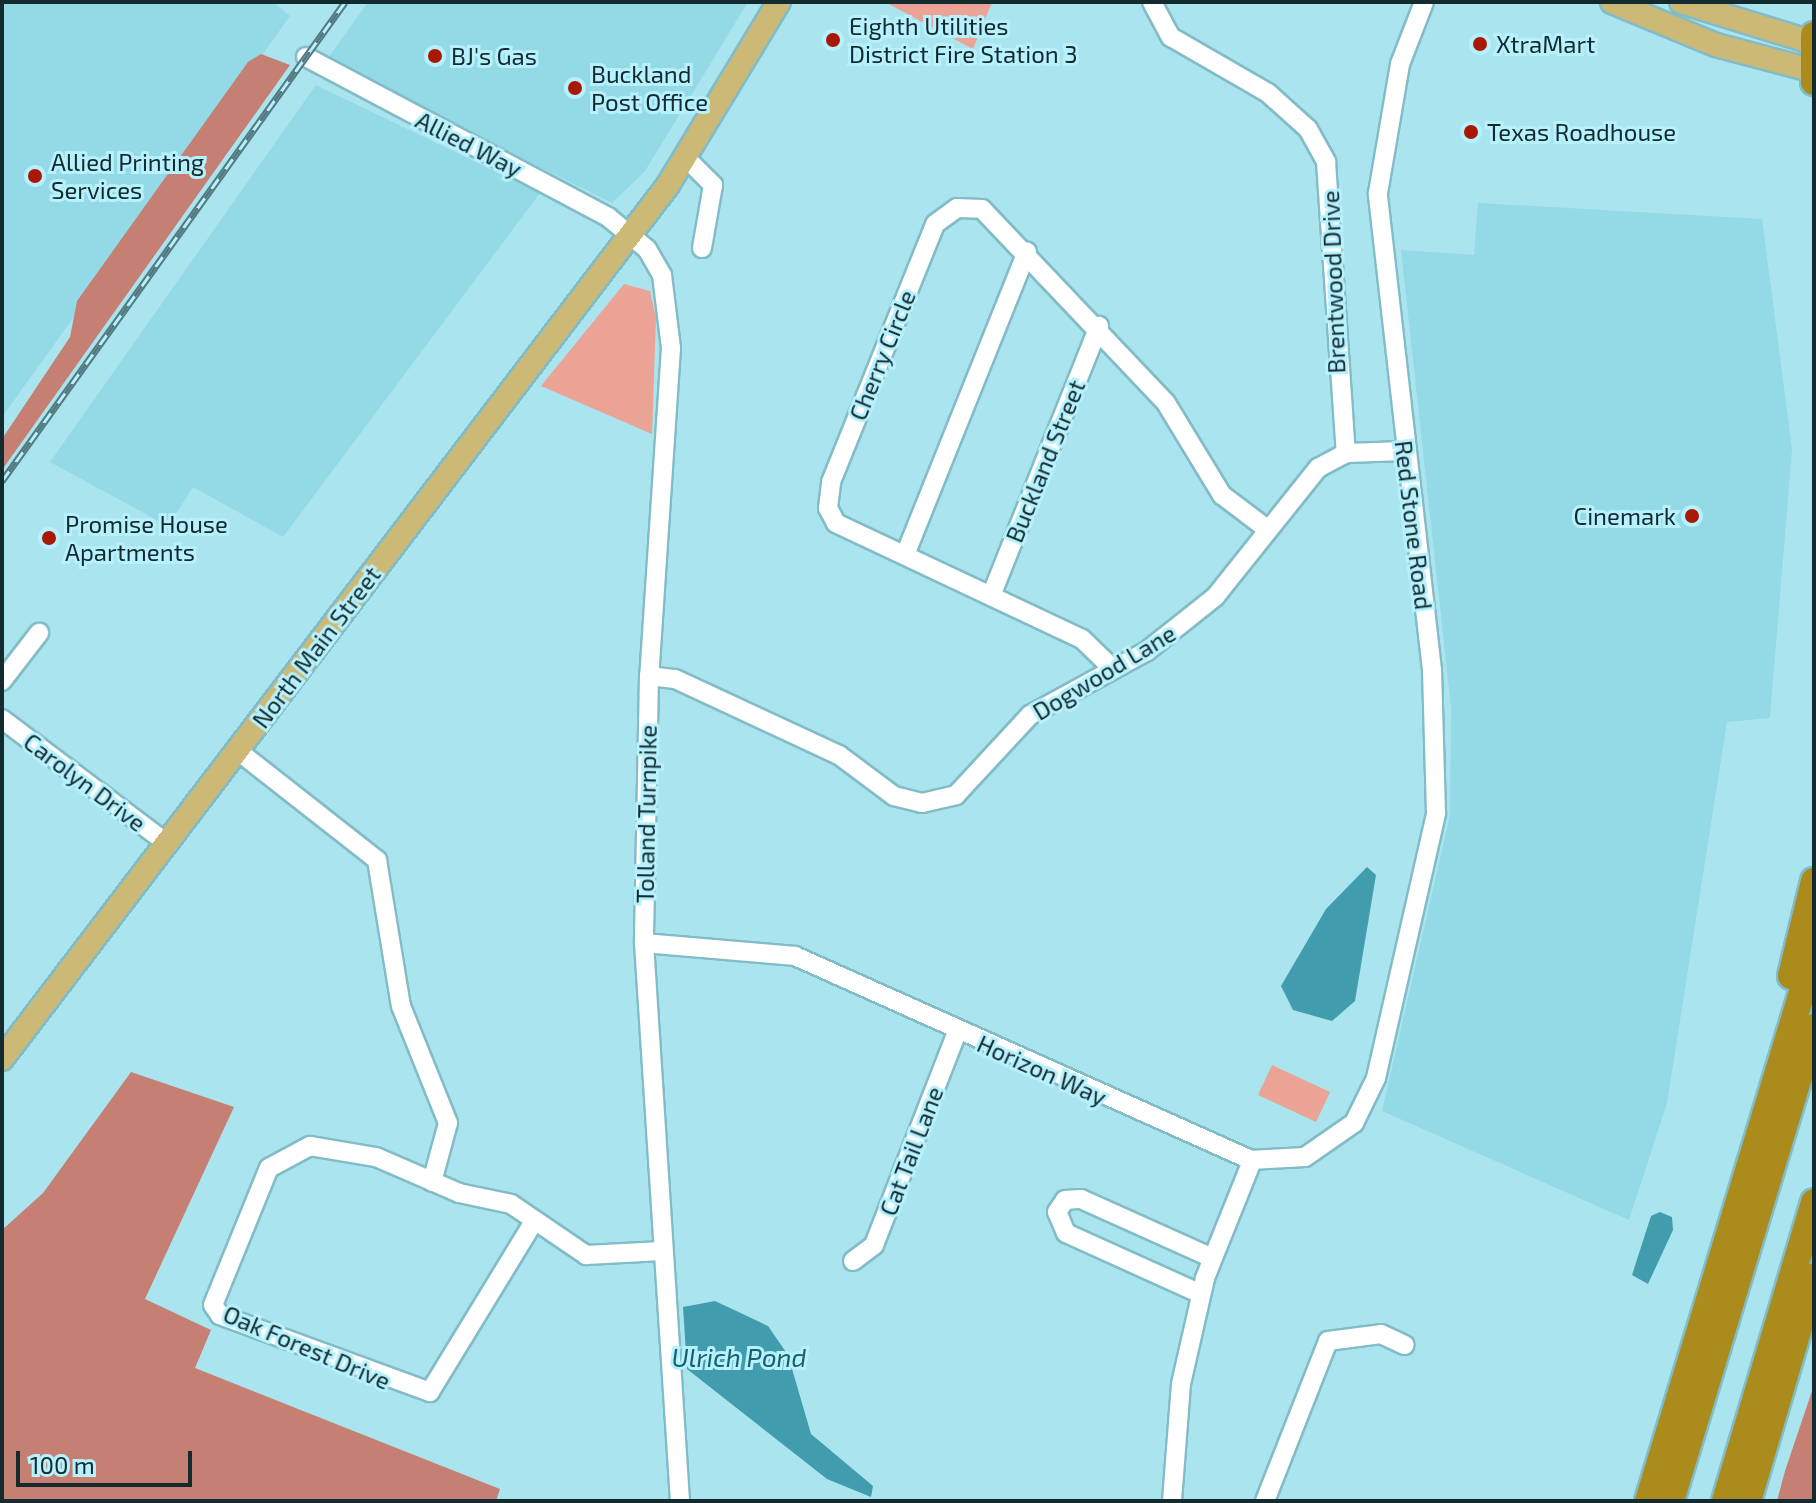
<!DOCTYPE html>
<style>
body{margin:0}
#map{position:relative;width:1816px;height:1503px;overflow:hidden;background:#aae4ef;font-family:"Exo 2",sans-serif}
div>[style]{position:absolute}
.built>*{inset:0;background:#94d9e6}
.green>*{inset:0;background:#eaa395;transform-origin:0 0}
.forest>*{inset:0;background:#c68073}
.water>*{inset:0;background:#419dad}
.roads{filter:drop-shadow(2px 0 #82bcc7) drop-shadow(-2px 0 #82bcc7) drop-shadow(0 2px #82bcc7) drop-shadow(0 -2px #82bcc7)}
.minor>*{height:18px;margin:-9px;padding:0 9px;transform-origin:9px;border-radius:9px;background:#fff}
.major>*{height:22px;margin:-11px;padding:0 11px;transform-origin:11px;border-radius:11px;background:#cdb976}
.highway>*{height:26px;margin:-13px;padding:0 13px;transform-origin:13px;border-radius:13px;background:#ab8b1b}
.rail>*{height:7px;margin-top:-3.5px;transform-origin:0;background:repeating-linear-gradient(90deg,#b6f1fd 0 12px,#547a81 0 24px);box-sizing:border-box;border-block:2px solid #547a81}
.dots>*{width:22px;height:22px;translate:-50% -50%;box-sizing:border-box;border:4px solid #b6f1fd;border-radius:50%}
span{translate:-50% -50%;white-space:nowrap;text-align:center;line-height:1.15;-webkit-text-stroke:6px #b6f1fd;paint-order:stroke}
.poi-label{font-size:24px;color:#132a2f}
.left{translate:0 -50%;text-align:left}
.right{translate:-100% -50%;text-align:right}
.street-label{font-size:24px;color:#132a2f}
.water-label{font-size:26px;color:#17616d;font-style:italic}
.frame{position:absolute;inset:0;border:4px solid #132a2f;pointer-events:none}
.scale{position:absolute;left:16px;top:1451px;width:176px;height:36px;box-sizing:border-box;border:4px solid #132a2f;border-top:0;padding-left:10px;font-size:24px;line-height:28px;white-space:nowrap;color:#132a2f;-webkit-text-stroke:6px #b6f1fd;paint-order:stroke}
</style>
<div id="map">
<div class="built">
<i style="clip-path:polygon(2px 2px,273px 2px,290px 16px,2px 417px)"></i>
<i style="clip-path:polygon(368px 2px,748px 2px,645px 171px,612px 203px,326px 61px)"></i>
<i style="clip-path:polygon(316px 85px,540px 193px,283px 537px,193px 487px,168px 526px,50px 462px)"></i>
<i style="clip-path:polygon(1478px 203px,1762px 219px,1792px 449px,1770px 718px,1727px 722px,1667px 1103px,1629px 1220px,1382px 1111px,1450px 815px,1451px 707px,1401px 250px,1474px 255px)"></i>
</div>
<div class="green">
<i style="clip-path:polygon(885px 2px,992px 2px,973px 49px)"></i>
<i style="clip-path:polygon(624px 284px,650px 291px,656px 318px,652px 434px,541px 386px)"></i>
<i style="left:1272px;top:1065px;width:64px;height:33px;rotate:25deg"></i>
</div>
<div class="forest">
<i style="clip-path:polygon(261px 54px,290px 65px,2px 470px,2px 439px,70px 337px,77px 301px,248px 62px)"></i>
<i style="clip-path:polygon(131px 1072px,234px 1107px,145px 1299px,211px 1330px,195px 1368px,500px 1489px,496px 1501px,2px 1501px,2px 1230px,43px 1193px)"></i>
<i style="clip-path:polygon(1814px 1385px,1814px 1501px,1777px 1501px,1785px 1471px)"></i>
</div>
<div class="water">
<i style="clip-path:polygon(1367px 867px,1376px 875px,1355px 1001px,1332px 1021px,1293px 1010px,1281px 986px,1326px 909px)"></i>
<i style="clip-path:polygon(1660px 1212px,1672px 1217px,1673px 1230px,1648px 1284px,1632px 1275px,1651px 1216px)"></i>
<i style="clip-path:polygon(715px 1301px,768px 1326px,788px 1355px,811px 1434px,873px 1486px,871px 1497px,827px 1479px,687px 1369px,683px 1307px)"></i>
</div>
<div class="roads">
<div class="minor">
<i style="left:1152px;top:2px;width:40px;rotate:62deg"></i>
<i style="left:1171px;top:37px;width:112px;rotate:30deg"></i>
<i style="left:1268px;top:93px;width:54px;rotate:42deg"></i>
<i style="left:1308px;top:129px;width:38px;rotate:61deg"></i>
<i style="left:1326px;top:162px;width:292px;rotate:86.1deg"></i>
<i style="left:306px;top:57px;width:342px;rotate:27.9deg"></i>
<i style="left:608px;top:217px;width:50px;rotate:39.4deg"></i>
<i style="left:647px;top:249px;width:30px;rotate:60deg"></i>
<i style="left:662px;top:275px;width:74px;rotate:83deg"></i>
<i style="left:671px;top:348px;width:329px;rotate:93.8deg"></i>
<i style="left:649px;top:676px;width:267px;rotate:91.1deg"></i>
<i style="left:644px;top:943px;width:559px;rotate:86.31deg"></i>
<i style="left:687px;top:159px;width:37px;rotate:45deg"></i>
<i style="left:713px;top:185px;width:64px;rotate:99.9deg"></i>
<i style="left:905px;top:555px;width:327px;rotate:-68.1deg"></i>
<i style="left:991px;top:596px;width:291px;rotate:-68.2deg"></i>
<i style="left:1113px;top:669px;width:43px;rotate:-135.9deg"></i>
<i style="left:1082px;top:639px;width:272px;rotate:-154.8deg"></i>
<i style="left:836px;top:523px;width:17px;rotate:-118deg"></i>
<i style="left:828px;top:508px;width:26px;rotate:-83deg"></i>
<i style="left:831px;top:482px;width:278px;rotate:-68deg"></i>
<i style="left:935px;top:224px;width:27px;rotate:-36deg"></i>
<i style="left:957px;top:208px;width:25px;rotate:2deg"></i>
<i style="left:982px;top:209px;width:267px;rotate:46.5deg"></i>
<i style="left:1166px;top:403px;width:108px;rotate:58.7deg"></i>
<i style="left:1222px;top:495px;width:56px;rotate:37.1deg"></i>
<i style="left:649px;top:676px;width:26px;rotate:7deg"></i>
<i style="left:675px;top:679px;width:181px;rotate:24.9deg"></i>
<i style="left:839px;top:755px;width:69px;rotate:36.7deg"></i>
<i style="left:894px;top:796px;width:29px;rotate:14deg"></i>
<i style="left:922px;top:803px;width:35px;rotate:-13deg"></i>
<i style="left:956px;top:795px;width:109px;rotate:-47.2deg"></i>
<i style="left:1030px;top:715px;width:133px;rotate:-28.7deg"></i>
<i style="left:1147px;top:651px;width:87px;rotate:-38.5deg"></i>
<i style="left:1215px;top:597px;width:165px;rotate:-51.4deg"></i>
<i style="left:1318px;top:468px;width:32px;rotate:-28deg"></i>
<i style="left:1346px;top:453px;width:59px;rotate:-1.9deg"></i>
<i style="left:2px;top:681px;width:61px;rotate:-52.4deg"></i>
<i style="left:2px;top:719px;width:208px;rotate:37deg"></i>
<i style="left:238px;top:751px;width:177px;rotate:38.1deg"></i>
<i style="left:377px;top:860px;width:148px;rotate:80.7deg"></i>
<i style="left:401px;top:1006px;width:126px;rotate:68.1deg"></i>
<i style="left:448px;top:1123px;width:61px;rotate:105.2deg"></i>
<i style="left:644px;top:943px;width:152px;rotate:4.9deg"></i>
<i style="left:795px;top:956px;width:499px;rotate:24.1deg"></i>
<i style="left:1250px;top:1160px;width:55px;rotate:-3.1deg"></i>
<i style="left:1305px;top:1157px;width:60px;rotate:-34.8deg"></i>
<i style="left:1354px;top:1123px;width:50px;rotate:-63.9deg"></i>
<i style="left:1376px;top:1078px;width:272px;rotate:-77.2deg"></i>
<i style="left:1436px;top:813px;width:143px;rotate:-91.6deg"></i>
<i style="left:1432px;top:670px;width:480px;rotate:-96.5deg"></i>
<i style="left:1378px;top:193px;width:131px;rotate:-80.3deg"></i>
<i style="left:1400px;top:64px;width:66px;rotate:-68.8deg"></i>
<i style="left:533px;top:1223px;width:198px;rotate:121.4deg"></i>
<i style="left:430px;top:1392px;width:224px;rotate:-159.9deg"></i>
<i style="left:220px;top:1315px;width:12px;rotate:-125deg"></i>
<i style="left:213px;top:1305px;width:148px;rotate:-67.8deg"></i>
<i style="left:269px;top:1168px;width:47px;rotate:-28.2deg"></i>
<i style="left:310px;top:1146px;width:67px;rotate:9.5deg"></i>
<i style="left:376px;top:1157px;width:90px;rotate:23.4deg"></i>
<i style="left:459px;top:1193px;width:53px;rotate:11.9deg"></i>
<i style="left:511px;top:1204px;width:91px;rotate:34.2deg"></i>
<i style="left:586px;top:1255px;width:76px;rotate:-3deg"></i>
<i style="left:853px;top:1261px;width:26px;rotate:-37deg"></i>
<i style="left:874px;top:1245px;width:229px;rotate:-68.7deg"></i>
<i style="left:1201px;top:1294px;width:148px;rotate:-155.7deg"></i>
<i style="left:1066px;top:1233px;width:23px;rotate:-113deg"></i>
<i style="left:1057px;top:1212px;width:14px;rotate:-56deg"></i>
<i style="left:1065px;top:1200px;width:16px;rotate:-4deg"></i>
<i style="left:1081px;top:1199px;width:141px;rotate:24.2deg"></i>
<i style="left:1172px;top:1501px;width:117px;rotate:-85.6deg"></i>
<i style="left:1181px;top:1384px;width:109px;rotate:-77.2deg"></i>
<i style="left:1205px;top:1278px;width:126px;rotate:-68.1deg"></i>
<i style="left:1265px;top:1501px;width:172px;rotate:-68.5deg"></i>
<i style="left:1328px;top:1341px;width:53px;rotate:-7.5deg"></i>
<i style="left:1381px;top:1334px;width:26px;rotate:25deg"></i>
</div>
<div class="major">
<i style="left:1612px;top:2px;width:113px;rotate:22.5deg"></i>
<i style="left:1716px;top:45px;width:101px;rotate:14.9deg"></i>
<i style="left:1681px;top:2px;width:139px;rotate:17.1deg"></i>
<i style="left:2px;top:1059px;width:1099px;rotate:-52.69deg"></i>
<i style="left:668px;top:185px;width:214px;rotate:-58.8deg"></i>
</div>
<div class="highway">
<i style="left:1814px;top:35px;width:47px;rotate:90deg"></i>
<i style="left:1791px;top:976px;width:98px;rotate:-76.4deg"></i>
<i style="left:1648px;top:1501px;width:573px;rotate:-73.15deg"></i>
<i style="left:1671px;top:1501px;width:495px;rotate:-73.2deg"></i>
<i style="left:1725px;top:1501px;width:312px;rotate:-73.4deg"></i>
<i style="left:1748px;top:1501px;width:234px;rotate:-73.6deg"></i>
</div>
</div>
<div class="rail">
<i style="left:2px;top:481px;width:589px;rotate:-54.39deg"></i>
</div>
<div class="dots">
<i style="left:833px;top:40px;background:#a81803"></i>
<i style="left:1480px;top:44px;background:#a81803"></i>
<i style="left:435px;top:56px;background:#a81803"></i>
<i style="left:575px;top:88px;background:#a81803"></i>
<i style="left:1471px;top:132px;background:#a81803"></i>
<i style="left:35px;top:176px;background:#a81803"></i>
<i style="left:1692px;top:516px;background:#a81803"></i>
<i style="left:49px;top:538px;background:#a81803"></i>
</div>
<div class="poi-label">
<span class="left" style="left:849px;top:40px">Eighth Utilities<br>District Fire Station 3</span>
<span class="left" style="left:1496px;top:44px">XtraMart</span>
<span class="left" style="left:451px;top:56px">BJ's Gas</span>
<span class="left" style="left:591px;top:88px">Buckland<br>Post Office</span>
<span class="left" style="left:1487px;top:132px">Texas Roadhouse</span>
<span class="left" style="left:51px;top:176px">Allied Printing<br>Services</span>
<span class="right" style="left:1676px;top:516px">Cinemark</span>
<span class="left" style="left:65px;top:538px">Promise House<br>Apartments</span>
</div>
<div class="street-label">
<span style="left:469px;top:144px;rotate:27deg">Allied Way</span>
<span style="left:1333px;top:282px;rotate:-92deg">Brentwood Drive</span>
<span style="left:882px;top:355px;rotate:-68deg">Cherry Circle</span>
<span style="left:1045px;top:461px;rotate:-68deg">Buckland Street</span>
<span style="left:1414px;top:525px;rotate:83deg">Red Stone Road</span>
<span style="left:316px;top:647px;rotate:-53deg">North Main Street</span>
<span style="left:1104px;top:672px;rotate:-31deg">Dogwood Lane</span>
<span style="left:85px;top:782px;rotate:37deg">Carolyn Drive</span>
<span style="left:646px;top:814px;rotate:-89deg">Tolland Turnpike</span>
<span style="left:1042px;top:1070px;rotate:24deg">Horizon Way</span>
<span style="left:911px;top:1151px;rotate:-69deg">Cat Tail Lane</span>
<span style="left:307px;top:1347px;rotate:23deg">Oak Forest Drive</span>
</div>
<div class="water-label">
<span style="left:739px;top:1357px">Ulrich Pond</span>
</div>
<div class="frame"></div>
<div class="scale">100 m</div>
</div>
